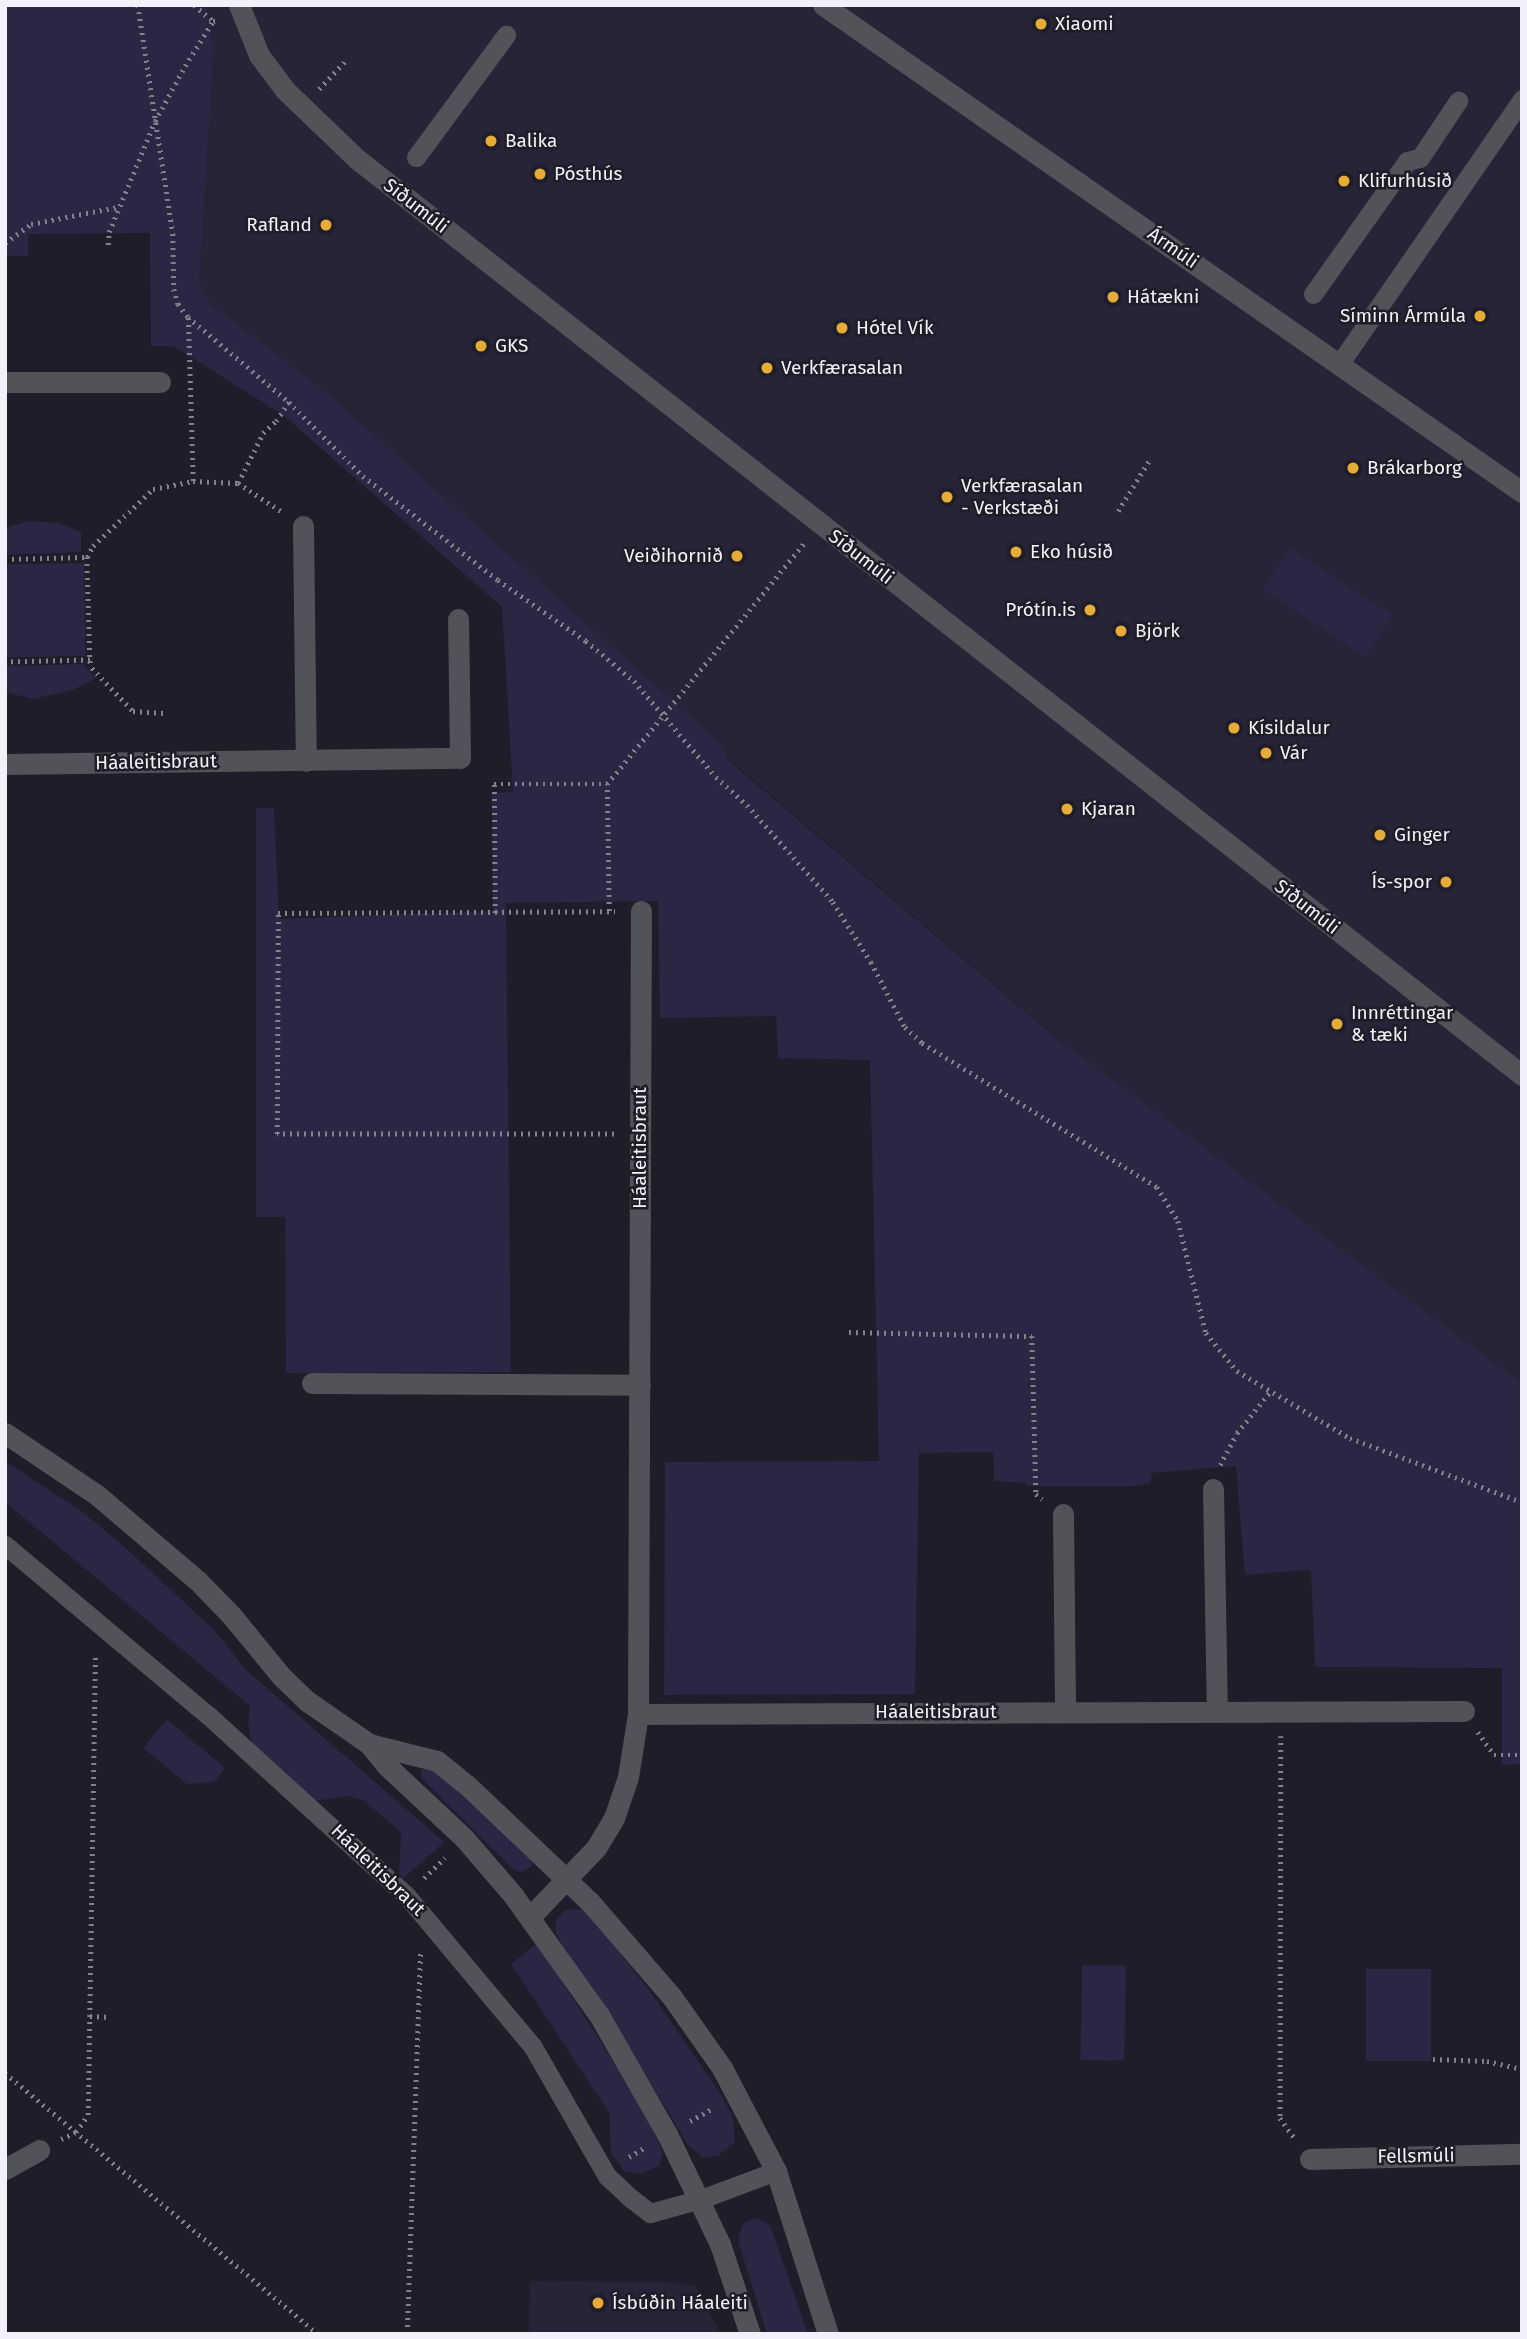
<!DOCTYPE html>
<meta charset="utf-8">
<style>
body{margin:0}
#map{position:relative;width:1527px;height:2339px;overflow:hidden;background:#1e1d29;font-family:"Fira Sans",sans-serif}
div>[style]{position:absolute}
.built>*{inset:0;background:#262436}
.green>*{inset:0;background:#2a2644;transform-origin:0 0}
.path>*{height:4.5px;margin-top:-2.25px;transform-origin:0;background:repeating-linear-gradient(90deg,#83828c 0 2px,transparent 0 7px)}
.service>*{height:19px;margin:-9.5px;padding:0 9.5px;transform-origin:9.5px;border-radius:9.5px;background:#525259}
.minor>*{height:21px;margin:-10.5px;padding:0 10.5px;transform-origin:10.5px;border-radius:10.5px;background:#525259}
.tertiary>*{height:21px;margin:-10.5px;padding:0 10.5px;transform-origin:10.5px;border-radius:10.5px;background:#525259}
.dots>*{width:19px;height:19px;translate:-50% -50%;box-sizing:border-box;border:4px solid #1e1d29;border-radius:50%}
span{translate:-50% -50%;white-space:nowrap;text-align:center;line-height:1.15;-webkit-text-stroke:5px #1e1d29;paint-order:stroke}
.poi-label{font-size:19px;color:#f2f1fa}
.left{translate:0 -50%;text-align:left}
.right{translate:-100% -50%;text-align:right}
.street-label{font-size:19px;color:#f2f1fa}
.frame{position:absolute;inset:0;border:7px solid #f2f1fa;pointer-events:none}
</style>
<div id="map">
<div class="built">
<i style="clip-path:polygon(5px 5px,1522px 5px,1522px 1433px,192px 303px,181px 160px)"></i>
<i style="clip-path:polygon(530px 2281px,667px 2282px,695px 2286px,721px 2334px,529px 2334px)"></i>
</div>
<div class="green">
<i style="clip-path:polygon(5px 5px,205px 5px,214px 45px,199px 280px,210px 304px,328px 394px,719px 742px,728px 760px,1059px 1040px,1522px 1384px,1522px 1764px,1502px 1765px,1502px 1668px,1315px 1667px,1311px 1570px,1245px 1575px,1236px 1466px,1152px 1473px,1150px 1483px,1133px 1486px,1026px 1486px,1025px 1483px,994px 1481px,993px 1452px,919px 1453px,915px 1694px,664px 1695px,665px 1462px,879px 1461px,870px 1060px,778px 1058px,776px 1016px,660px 1018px,658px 901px,506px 903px,511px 1372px,286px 1373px,285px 1217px,256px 1217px,256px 808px,274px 808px,279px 919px,493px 911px,492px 793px,513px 792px,502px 607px,283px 415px,173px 346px,151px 346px,150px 233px,28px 234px,28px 256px,5px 256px)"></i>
<i style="clip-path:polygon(29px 521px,59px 523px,81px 532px,81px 552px,5px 555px,5px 528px)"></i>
<i style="left:1290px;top:548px;width:123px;height:50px;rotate:33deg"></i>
<i style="left:84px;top:563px;width:93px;height:79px;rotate:89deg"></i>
<i style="clip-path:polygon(83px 664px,96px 678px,73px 690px,33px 699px,5px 692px,5px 666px)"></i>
<i style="clip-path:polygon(5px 1461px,84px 1513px,127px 1549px,215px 1631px,245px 1669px,444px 1842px,403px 1879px,399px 1873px,401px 1832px,363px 1800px,345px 1796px,315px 1801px,252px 1744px,248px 1725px,250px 1706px,5px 1502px)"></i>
<i style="clip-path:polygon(167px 1719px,225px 1768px,214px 1782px,187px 1784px,143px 1748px)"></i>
<i style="clip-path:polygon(425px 1767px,429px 1767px,500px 1824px,534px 1860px,531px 1867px,522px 1872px,514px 1870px,421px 1778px,421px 1770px)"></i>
<i style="clip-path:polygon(581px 1909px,590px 1915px,652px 1994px,722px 2096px,733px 2117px,735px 2142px,719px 2155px,703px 2158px,688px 2145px,617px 2027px,561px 1943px,555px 1930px,556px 1919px,566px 1910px)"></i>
<i style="clip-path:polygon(537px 1943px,643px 2107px,663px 2153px,659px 2166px,641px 2174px,624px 2171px,611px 2153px,609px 2112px,511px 1964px)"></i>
<i style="left:1082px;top:1965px;width:44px;height:95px;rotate:1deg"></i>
<i style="left:1366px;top:1969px;width:65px;height:92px"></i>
<i style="clip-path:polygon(755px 2218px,770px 2225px,808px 2334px,767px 2334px,739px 2244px,739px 2235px,744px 2223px)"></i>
</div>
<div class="path">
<i style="left:138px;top:5px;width:232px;rotate:81.3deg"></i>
<i style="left:173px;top:234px;width:55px;rotate:89deg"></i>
<i style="left:174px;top:289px;width:16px;rotate:75deg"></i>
<i style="left:178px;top:304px;width:16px;rotate:52deg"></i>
<i style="left:188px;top:317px;width:132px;rotate:40.1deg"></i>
<i style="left:289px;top:402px;width:105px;rotate:45deg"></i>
<i style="left:363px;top:476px;width:170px;rotate:37.6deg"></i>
<i style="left:498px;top:580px;width:107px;rotate:34.7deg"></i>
<i style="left:586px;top:641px;width:62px;rotate:39.8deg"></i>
<i style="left:634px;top:681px;width:126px;rotate:49.5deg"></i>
<i style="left:716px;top:777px;width:42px;rotate:42.1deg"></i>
<i style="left:747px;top:805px;width:130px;rotate:48.4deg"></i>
<i style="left:833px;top:902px;width:71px;rotate:57.7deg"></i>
<i style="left:871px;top:962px;width:73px;rotate:62.4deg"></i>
<i style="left:905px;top:1027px;width:23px;rotate:43deg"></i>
<i style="left:922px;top:1043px;width:276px;rotate:31.5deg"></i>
<i style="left:1157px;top:1187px;width:40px;rotate:58deg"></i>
<i style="left:1178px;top:1221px;width:115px;rotate:76deg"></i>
<i style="left:1206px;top:1333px;width:49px;rotate:50.8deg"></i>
<i style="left:1237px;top:1371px;width:131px;rotate:30.7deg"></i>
<i style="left:1350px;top:1438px;width:184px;rotate:20.4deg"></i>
<i style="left:194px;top:5px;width:25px;rotate:40deg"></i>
<i style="left:319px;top:89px;width:41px;rotate:-47deg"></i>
<i style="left:5px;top:243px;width:32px;rotate:-36deg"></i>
<i style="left:31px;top:224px;width:89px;rotate:-11.1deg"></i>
<i style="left:108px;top:245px;width:13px;rotate:-86deg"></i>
<i style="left:109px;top:232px;width:120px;rotate:-67.5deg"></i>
<i style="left:155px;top:121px;width:63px;rotate:-61.4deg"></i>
<i style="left:185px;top:66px;width:53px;rotate:-58.1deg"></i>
<i style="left:213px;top:21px;width:4px;rotate:-14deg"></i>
<i style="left:193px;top:481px;width:45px;rotate:2.5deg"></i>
<i style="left:238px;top:483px;width:51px;rotate:33.1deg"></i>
<i style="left:238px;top:483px;width:56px;rotate:-63.4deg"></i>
<i style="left:263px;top:433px;width:18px;rotate:-43deg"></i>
<i style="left:276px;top:421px;width:23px;rotate:-56deg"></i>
<i style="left:1118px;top:511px;width:61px;rotate:-58.4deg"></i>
<i style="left:87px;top:557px;width:13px;rotate:-61deg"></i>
<i style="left:93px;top:546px;width:83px;rotate:-43.5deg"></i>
<i style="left:153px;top:489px;width:41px;rotate:-11.3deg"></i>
<i style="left:193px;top:481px;width:164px;rotate:-91.7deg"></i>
<i style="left:5px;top:559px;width:82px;rotate:-1.4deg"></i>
<i style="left:87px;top:557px;width:103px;rotate:88.3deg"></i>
<i style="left:90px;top:660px;width:85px;rotate:178.7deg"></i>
<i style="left:90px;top:661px;width:7px;rotate:74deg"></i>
<i style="left:92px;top:668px;width:59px;rotate:46.4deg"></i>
<i style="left:133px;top:711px;width:30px;rotate:4deg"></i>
<i style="left:609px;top:911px;width:127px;rotate:-90.9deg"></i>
<i style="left:607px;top:784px;width:313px;rotate:-50.7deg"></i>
<i style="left:495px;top:913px;width:129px;rotate:-90.4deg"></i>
<i style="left:494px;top:784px;width:113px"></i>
<i style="left:614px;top:1134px;width:337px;rotate:180deg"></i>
<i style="left:277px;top:1134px;width:221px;rotate:-89.7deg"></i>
<i style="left:278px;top:913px;width:337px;rotate:-0.3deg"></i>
<i style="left:849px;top:1332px;width:183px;rotate:1.3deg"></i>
<i style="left:1032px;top:1336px;width:158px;rotate:88.5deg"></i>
<i style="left:1036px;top:1494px;width:8px;rotate:40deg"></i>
<i style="left:1220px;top:1465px;width:36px;rotate:-62deg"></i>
<i style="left:1237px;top:1433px;width:53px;rotate:-51.2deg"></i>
<i style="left:1478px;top:1732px;width:28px;rotate:55deg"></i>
<i style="left:1494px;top:1755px;width:28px"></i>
<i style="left:1281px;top:1736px;width:382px;rotate:90.1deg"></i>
<i style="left:1280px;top:2118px;width:26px;rotate:54deg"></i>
<i style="left:424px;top:1878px;width:29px;rotate:-44deg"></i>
<i style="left:90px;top:2016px;width:20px;rotate:3deg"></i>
<i style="left:1433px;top:2059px;width:54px;rotate:2.1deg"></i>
<i style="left:1487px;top:2061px;width:36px;rotate:13deg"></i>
<i style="left:5px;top:2073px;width:408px;rotate:39.8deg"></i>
<i style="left:690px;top:2121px;width:26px;rotate:-29deg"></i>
<i style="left:61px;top:2139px;width:17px;rotate:-25deg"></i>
<i style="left:76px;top:2132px;width:21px;rotate:-55deg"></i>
<i style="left:88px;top:2115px;width:461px;rotate:-89.1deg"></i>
<i style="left:629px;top:2157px;width:17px;rotate:-31deg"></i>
<i style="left:407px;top:2334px;width:381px;rotate:-88deg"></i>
</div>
<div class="service">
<i style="left:416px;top:157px;width:152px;rotate:-53.6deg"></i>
<i style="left:1313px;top:294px;width:163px;rotate:-54.7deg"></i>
<i style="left:1407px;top:161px;width:13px;rotate:-13deg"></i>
<i style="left:1420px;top:158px;width:69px;rotate:-56.3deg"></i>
<i style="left:1340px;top:363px;width:321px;rotate:-55.4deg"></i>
<i style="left:5px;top:1545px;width:266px;rotate:40deg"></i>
<i style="left:209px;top:1716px;width:266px;rotate:42.3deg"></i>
<i style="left:406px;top:1895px;width:198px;rotate:50.1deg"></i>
<i style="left:533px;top:2047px;width:149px;rotate:60.2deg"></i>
<i style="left:607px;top:2176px;width:34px;rotate:43deg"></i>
<i style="left:632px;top:2199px;width:23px;rotate:38deg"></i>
<i style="left:650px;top:2213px;width:53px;rotate:-15.4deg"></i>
<i style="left:701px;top:2199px;width:80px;rotate:-20.5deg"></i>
</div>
<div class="minor">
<i style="left:239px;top:5px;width:54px;rotate:68.2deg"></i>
<i style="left:259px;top:55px;width:44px;rotate:53.4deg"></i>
<i style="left:285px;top:90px;width:100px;rotate:43.8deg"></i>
<i style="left:357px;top:159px;width:1482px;rotate:38.18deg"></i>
<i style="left:823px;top:5px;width:852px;rotate:34.87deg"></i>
<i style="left:5px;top:382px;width:155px"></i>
<i style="left:303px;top:526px;width:235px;rotate:89.3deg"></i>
<i style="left:5px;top:764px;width:455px;rotate:-0.8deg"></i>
<i style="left:460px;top:758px;width:139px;rotate:-90.8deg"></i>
<i style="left:312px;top:1383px;width:328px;rotate:0.3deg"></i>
<i style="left:1213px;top:1489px;width:222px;rotate:89deg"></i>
<i style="left:1063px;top:1514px;width:197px;rotate:89.4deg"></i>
<i style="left:638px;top:1714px;width:826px;rotate:-0.21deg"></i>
<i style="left:530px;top:1917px;width:95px;rotate:-46.3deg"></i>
<i style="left:596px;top:1848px;width:35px;rotate:-59deg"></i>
<i style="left:614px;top:1818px;width:43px;rotate:-71.1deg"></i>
<i style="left:628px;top:1777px;width:64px;rotate:-81deg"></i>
<i style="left:638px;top:1714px;width:803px;rotate:-89.79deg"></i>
<i style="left:1310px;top:2159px;width:212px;rotate:-1.4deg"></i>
<i style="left:5px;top:2169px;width:39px;rotate:-29deg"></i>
</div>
<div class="tertiary">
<i style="left:5px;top:1433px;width:111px;rotate:34deg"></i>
<i style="left:97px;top:1495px;width:131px;rotate:40.4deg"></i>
<i style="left:197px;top:1580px;width:49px;rotate:45.8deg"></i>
<i style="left:231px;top:1615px;width:80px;rotate:50.6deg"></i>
<i style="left:282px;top:1677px;width:35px;rotate:44deg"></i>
<i style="left:307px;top:1701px;width:75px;rotate:34.7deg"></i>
<i style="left:369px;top:1744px;width:27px;rotate:51deg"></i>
<i style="left:386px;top:1765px;width:107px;rotate:43.1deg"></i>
<i style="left:464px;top:1838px;width:75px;rotate:49.3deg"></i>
<i style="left:513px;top:1895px;width:148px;rotate:54.4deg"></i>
<i style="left:599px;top:2015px;width:137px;rotate:60.3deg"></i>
<i style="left:667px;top:2134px;width:122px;rotate:64.3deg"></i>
<i style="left:720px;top:2244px;width:95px;rotate:71.6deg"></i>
<i style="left:369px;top:1744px;width:70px;rotate:14deg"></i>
<i style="left:437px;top:1761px;width:40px;rotate:39deg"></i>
<i style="left:468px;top:1786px;width:168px;rotate:43.6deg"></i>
<i style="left:590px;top:1902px;width:125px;rotate:49.2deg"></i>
<i style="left:672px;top:1997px;width:87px;rotate:54.8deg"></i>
<i style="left:722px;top:2068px;width:116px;rotate:62.3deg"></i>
<i style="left:776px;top:2171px;width:171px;rotate:72.3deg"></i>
</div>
<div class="dots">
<i style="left:1041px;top:24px;background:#e7ac37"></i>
<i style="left:491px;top:141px;background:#e7ac37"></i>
<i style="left:540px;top:174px;background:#e7ac37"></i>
<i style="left:1344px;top:181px;background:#e7ac37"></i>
<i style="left:326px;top:225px;background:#e7ac37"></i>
<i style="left:1113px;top:297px;background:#e7ac37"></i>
<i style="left:1480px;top:316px;background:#e7ac37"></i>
<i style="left:842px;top:328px;background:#e7ac37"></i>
<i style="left:481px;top:346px;background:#e7ac37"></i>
<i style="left:767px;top:368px;background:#e7ac37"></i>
<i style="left:1353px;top:468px;background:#e7ac37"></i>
<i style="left:947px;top:497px;background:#e7ac37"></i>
<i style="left:1016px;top:552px;background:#e7ac37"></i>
<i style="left:737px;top:556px;background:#e7ac37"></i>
<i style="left:1090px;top:610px;background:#e7ac37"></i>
<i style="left:1121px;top:631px;background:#e7ac37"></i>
<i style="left:1234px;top:728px;background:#e7ac37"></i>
<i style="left:1266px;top:753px;background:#e7ac37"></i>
<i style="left:1067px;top:809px;background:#e7ac37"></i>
<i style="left:1380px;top:835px;background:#e7ac37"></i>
<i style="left:1446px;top:882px;background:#e7ac37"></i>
<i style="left:1337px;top:1024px;background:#e7ac37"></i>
<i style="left:598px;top:2303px;background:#e7ac37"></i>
</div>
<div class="poi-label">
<span class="left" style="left:1055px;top:24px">Xiaomi</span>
<span class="left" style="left:505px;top:141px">Balika</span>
<span class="left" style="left:554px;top:174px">Pósthús</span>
<span class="left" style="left:1358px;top:181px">Klifurhúsið</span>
<span class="right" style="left:312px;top:225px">Rafland</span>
<span class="left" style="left:1127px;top:297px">Hátækni</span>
<span class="right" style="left:1466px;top:316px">Síminn Ármúla</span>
<span class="left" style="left:856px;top:328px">Hótel Vík</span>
<span class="left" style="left:495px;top:346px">GKS</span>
<span class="left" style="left:781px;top:368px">Verkfærasalan</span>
<span class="left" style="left:1367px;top:468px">Brákarborg</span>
<span class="left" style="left:961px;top:497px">Verkfærasalan<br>- Verkstæði</span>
<span class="left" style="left:1030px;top:552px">Eko húsið</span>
<span class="right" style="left:723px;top:556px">Veiðihornið</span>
<span class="right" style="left:1076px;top:610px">Prótín.is</span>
<span class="left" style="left:1135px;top:631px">Björk</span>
<span class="left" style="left:1248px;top:728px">Kísildalur</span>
<span class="left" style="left:1280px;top:753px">Vár</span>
<span class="left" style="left:1081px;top:809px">Kjaran</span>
<span class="left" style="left:1394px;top:835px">Ginger</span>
<span class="right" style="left:1432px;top:882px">Ís-spor</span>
<span class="left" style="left:1351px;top:1024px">Innréttingar<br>&amp; tæki</span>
<span class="left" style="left:612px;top:2303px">Ísbúðin Háaleiti</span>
</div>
<div class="street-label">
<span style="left:416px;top:206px;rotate:38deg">Síðumúli</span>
<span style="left:1173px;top:248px;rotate:35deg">Ármúli</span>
<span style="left:861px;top:557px;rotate:38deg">Síðumúli</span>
<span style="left:156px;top:762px;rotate:-1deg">Háaleitisbraut</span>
<span style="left:1307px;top:907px;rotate:38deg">Síðumúli</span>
<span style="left:640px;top:1148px;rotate:-90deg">Háaleitisbraut</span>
<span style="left:936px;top:1712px">Háaleitisbraut</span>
<span style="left:378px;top:1870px;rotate:44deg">Háaleitisbraut</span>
<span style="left:1416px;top:2156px;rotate:-1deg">Fellsmúli</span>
</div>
<div class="frame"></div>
</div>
